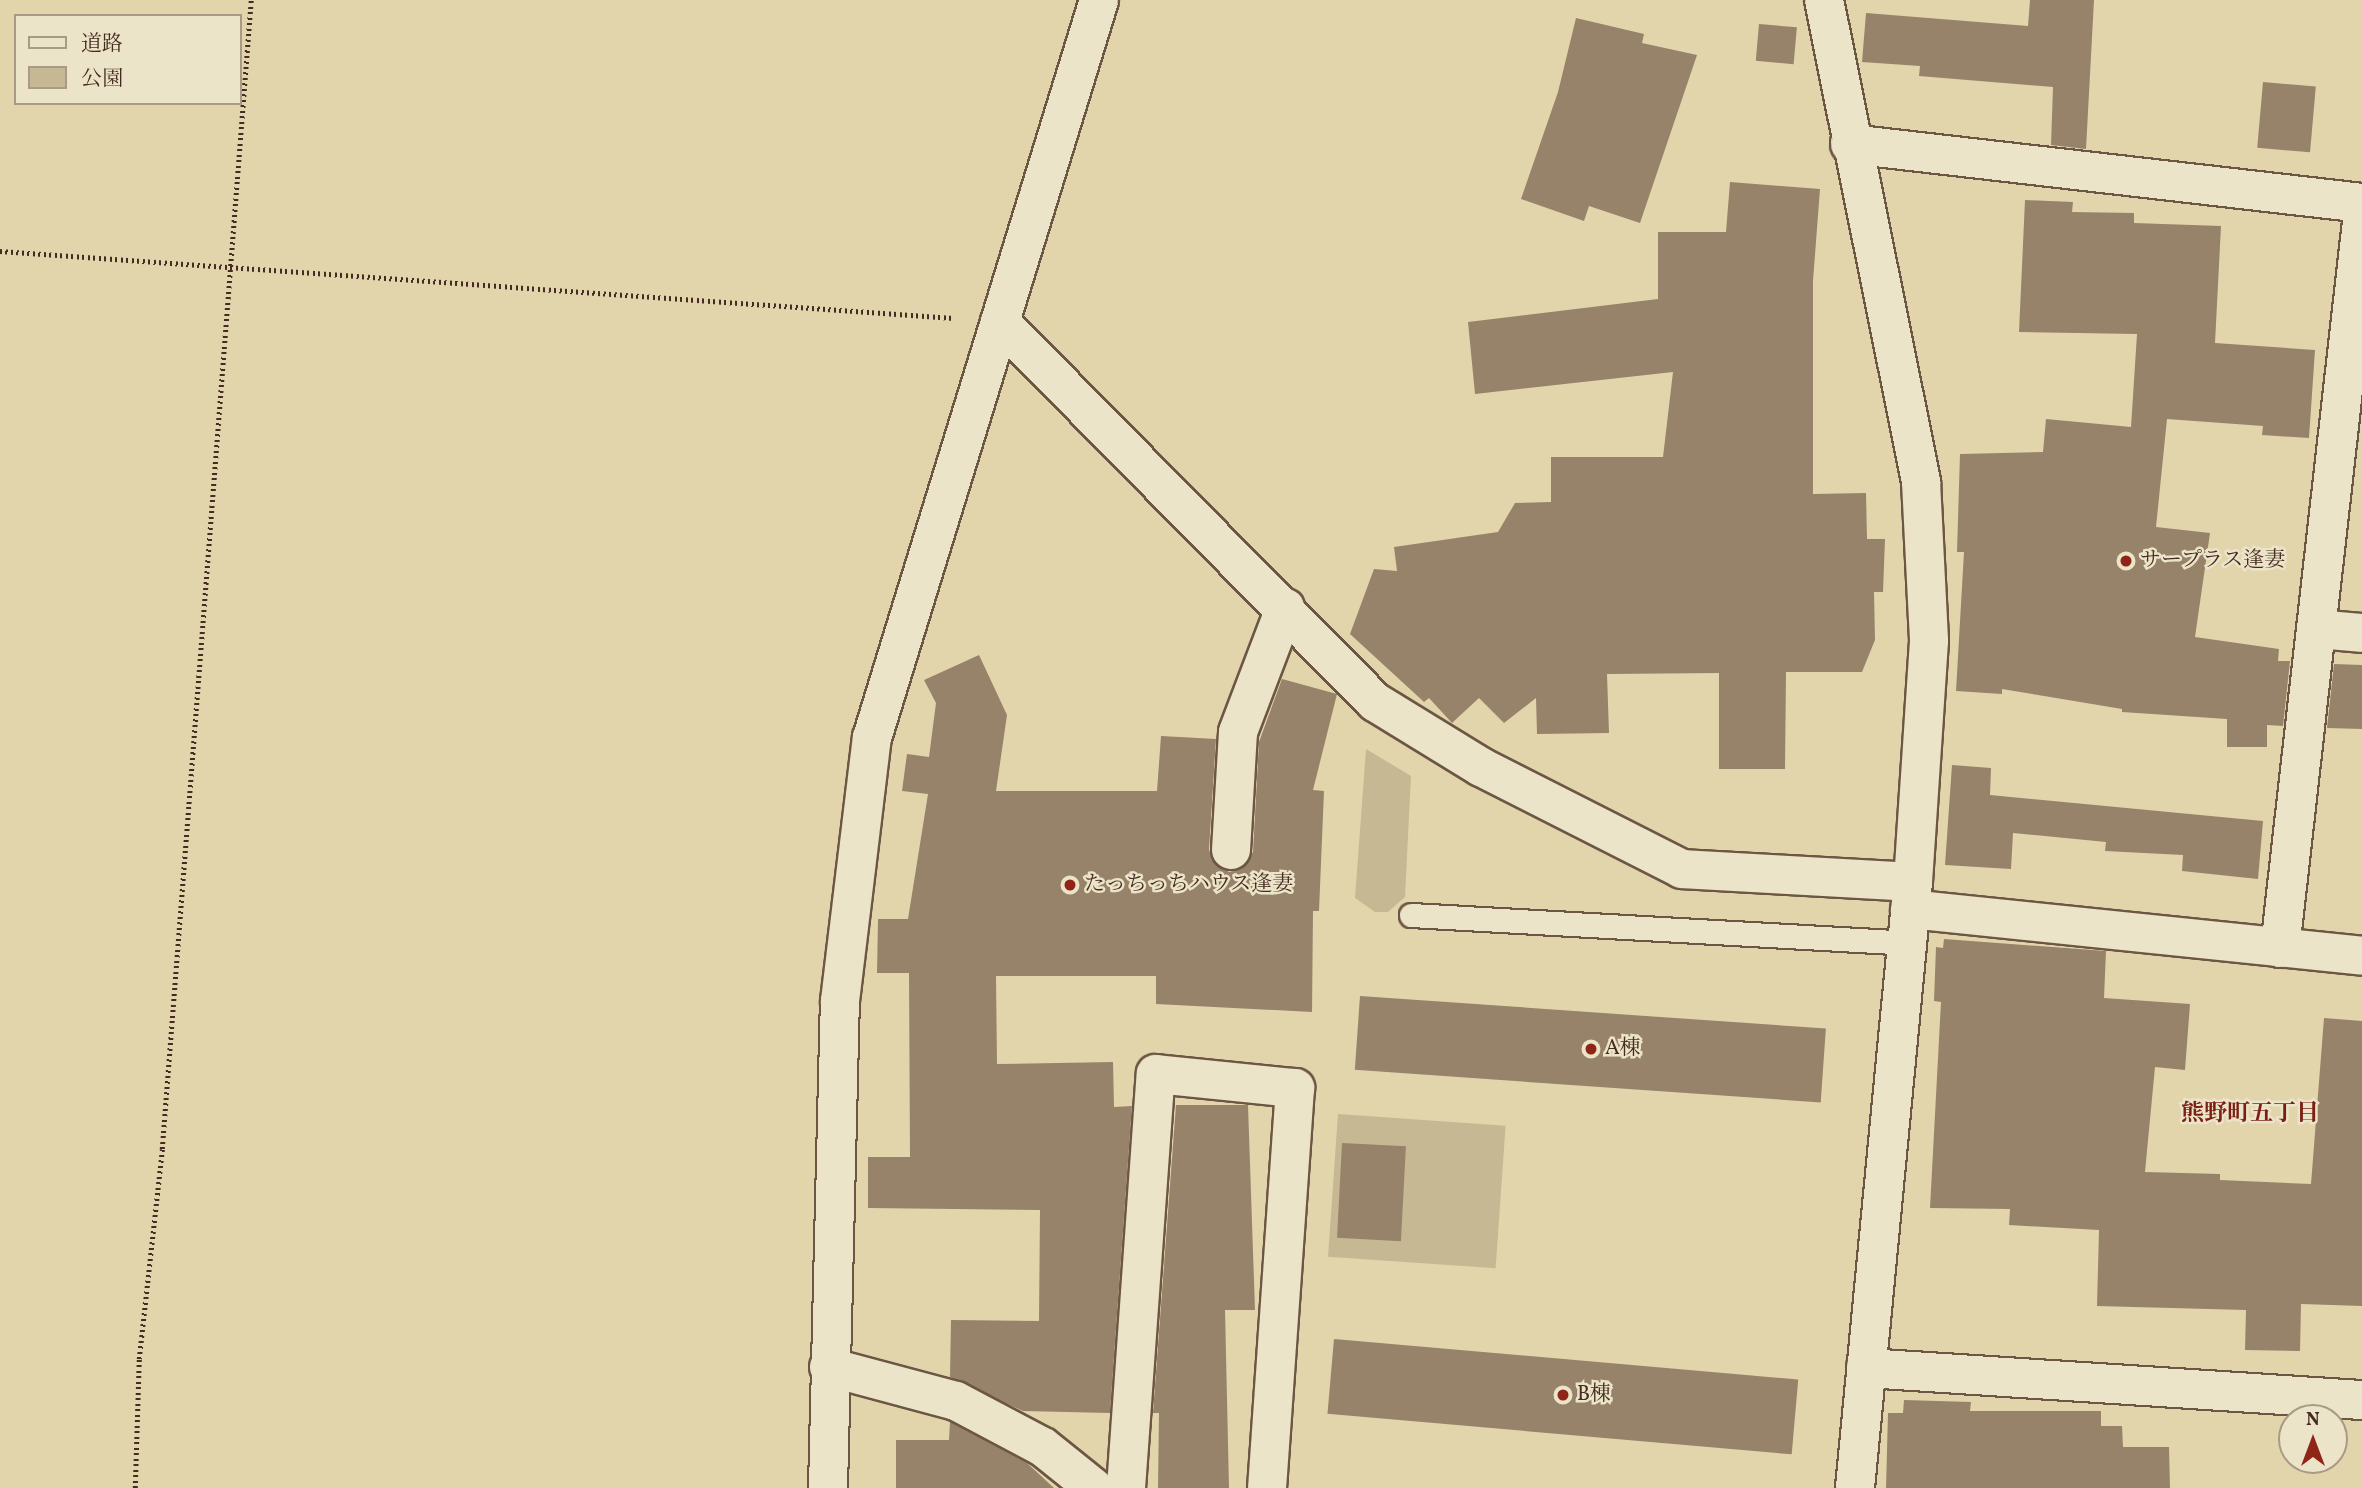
<!DOCTYPE html>
<meta charset="utf-8">
<style>
body{margin:0}
#map{position:relative;width:2362px;height:1488px;overflow:hidden;background:#e2d5ab;font-family:Vollkorn,"Noto Serif JP",serif}
div>[style]{position:absolute}
.green>*{inset:0;background:#c7b894;transform-origin:0 0}
.building>*{inset:0;background:#978369;transform-origin:0 0}
.path>*{height:4.5px;margin-top:-2.25px;transform-origin:0;background:repeating-linear-gradient(90deg,#452b21 0 2px,transparent 0 5.5px)}
.roads{filter:drop-shadow(2px 0 #6c5644) drop-shadow(-2px 0 #6c5644) drop-shadow(0 2px #6c5644) drop-shadow(0 -2px #6c5644)}
.service>*{height:23px;margin:-11.5px;padding:0 11.5px;transform-origin:11.5px;border-radius:11.5px;background:#ece4c8}
.minor>*{height:38px;margin:-19px;padding:0 19px;transform-origin:19px;border-radius:19px;background:#ece4c8}
.dots>*{width:19px;height:19px;translate:-50% -50%;box-sizing:border-box;border:4px solid #ece4c8;border-radius:50%}
span{translate:-50% -50%;white-space:nowrap;text-align:center;line-height:1.15;-webkit-text-stroke:5px #ece4c8;paint-order:stroke}
.poi-label{font-size:21px;color:#452b21}
.left{translate:0 -50%;text-align:left}
.neighbourhood-label{font-size:23px;color:#7a1f14;font-weight:700}
.legend{position:absolute;left:14px;top:14px;width:228px;height:91px;box-sizing:border-box;background:#ece4c8;border:2px solid #a99a85;margin:0;padding:9px 12px;list-style:none;font-size:21px;color:#452b21}
.legend li{display:flex;align-items:center;gap:14px;height:35px}
.legend b{width:35px;border:2px solid #a99a85}
.north{position:absolute;left:2278px;top:1404px;width:70px;height:70px;box-sizing:border-box;background:#ece4c8;border:2px solid #a99a85;border-radius:50%;rotate:0deg;font-size:19px;font-weight:700;line-height:28px;text-align:center;color:#452b21}
.north::after{content:'';display:block;margin:auto;width:24px;height:32px;background:#8f2418;clip-path:polygon(50% 0,100% 100%,50% 72%,0 100%)}
</style>
<div id="map">
<div class="green">
<i style="clip-path:polygon(1366px 749px,1411px 776px,1405px 897px,1388px 912px,1375px 912px,1355px 898px)"></i>
<i style="left:1338px;top:1114px;width:168px;height:143px;rotate:4deg"></i>
</div>
<div class="building">
<i style="clip-path:polygon(2030px 0,2094px 0,2086px 149px,2051px 145px,2053px 87px,1919px 76px,1920px 66px,1862px 62px,1866px 13px,2028px 26px)"></i>
<i style="clip-path:polygon(1576px 18px,1644px 34px,1642px 43px,1697px 55px,1640px 223px,1589px 206px,1584px 221px,1521px 199px,1558px 92px)"></i>
<i style="left:1759px;top:24px;width:38px;height:37px;rotate:5deg"></i>
<i style="left:2263px;top:82px;width:53px;height:66px;rotate:5deg"></i>
<i style="clip-path:polygon(1730px 182px,1820px 189px,1813px 281px,1813px 494px,1866px 493px,1867px 539px,1885px 539px,1883px 592px,1874px 592px,1875px 640px,1862px 672px,1786px 672px,1785px 769px,1719px 769px,1719px 673px,1607px 674px,1609px 733px,1537px 734px,1536px 698px,1504px 723px,1479px 698px,1452px 723px,1429px 698px,1424px 702px,1350px 634px,1374px 569px,1397px 571px,1394px 547px,1498px 532px,1515px 503px,1551px 502px,1551px 457px,1663px 457px,1673px 372px,1475px 394px,1468px 322px,1658px 299px,1658px 232px,1726px 232px)"></i>
<i style="clip-path:polygon(2025px 200px,2073px 202px,2072px 212px,2134px 213px,2134px 223px,2221px 226px,2215px 343px,2315px 350px,2309px 438px,2262px 435px,2263px 426px,2167px 419px,2156px 527px,2210px 533px,2195px 637px,2279px 649px,2278px 661px,2290px 661px,2283px 726px,2267px 725px,2267px 747px,2227px 747px,2227px 719px,2122px 712px,2122px 709px,2002px 689px,2002px 694px,1956px 691px,1964px 552px,1957px 552px,1960px 454px,2043px 452px,2046px 419px,2131px 427px,2137px 334px,2019px 332px)"></i>
<i style="clip-path:polygon(979px 655px,1007px 715px,996px 791px,1157px 791px,1161px 736px,1216px 739px,1209px 849px,1212px 860px,1229px 872px,1241px 869px,1253px 852px,1259px 742px,1282px 679px,1337px 694px,1313px 790px,1324px 791px,1319px 911px,1313px 911px,1312px 1012px,1156px 1004px,1156px 976px,996px 976px,997px 1064px,1113px 1062px,1114px 1107px,1132px 1106px,1110px 1413px,1023px 1411px,950px 1377px,951px 1320px,1039px 1321px,1040px 1210px,868px 1208px,868px 1157px,910px 1157px,909px 973px,877px 973px,878px 919px,908px 919px,928px 794px,902px 791px,907px 754px,929px 757px,936px 703px,924px 680px)"></i>
<i style="clip-path:polygon(2334px 664px,2362px 665px,2362px 729px,2327px 728px)"></i>
<i style="clip-path:polygon(1952px 765px,1991px 768px,1990px 795px,2263px 821px,2258px 879px,2182px 871px,2183px 855px,2105px 851px,2106px 842px,2013px 833px,2011px 869px,1945px 865px)"></i>
<i style="clip-path:polygon(1944px 939px,2106px 951px,2104px 998px,2190px 1004px,2185px 1070px,2155px 1067px,2145px 1172px,2220px 1174px,2220px 1180px,2311px 1184px,2324px 1018px,2362px 1021px,2362px 1306px,2301px 1304px,2300px 1351px,2245px 1350px,2246px 1310px,2097px 1306px,2099px 1230px,2009px 1225px,2010px 1209px,1930px 1208px,1941px 1002px,1934px 1001px,1936px 947px,1943px 948px)"></i>
<i style="left:1360px;top:996px;width:467px;height:74px;rotate:4deg"></i>
<i style="clip-path:polygon(1176px 1105px,1248px 1105px,1255px 1310px,1225px 1310px,1229px 1488px,1158px 1488px,1159px 1413px,1153px 1413px)"></i>
<i style="left:1342px;top:1143px;width:64px;height:95px;rotate:3deg"></i>
<i style="left:1334px;top:1339px;width:466px;height:75px;rotate:5deg"></i>
<i style="clip-path:polygon(1904px 1400px,1971px 1402px,1970px 1411px,2101px 1411px,2101px 1426px,2122px 1426px,2123px 1447px,2169px 1447px,2170px 1488px,1886px 1488px,1888px 1413px,1903px 1413px)"></i>
<i style="clip-path:polygon(950px 1422px,1027px 1463px,1054px 1488px,896px 1488px,896px 1440px,949px 1440px)"></i>
</div>
<div class="path">
<i style="left:0;top:251px;width:956px;rotate:4.02deg"></i>
<i style="left:135px;top:1488px;width:129px;rotate:-88.2deg"></i>
<i style="left:139px;top:1359px;width:211px;rotate:-83.7deg"></i>
<i style="left:162px;top:1149px;width:1152px;rotate:-85.57deg"></i>
</div>
<div class="roads">
<div class="service">
<i style="left:1411px;top:915px;width:497px;rotate:3.2deg"></i>
</div>
<div class="minor">
<i style="left:1824px;top:0;width:492px;rotate:78.6deg"></i>
<i style="left:1921px;top:482px;width:159px;rotate:87.1deg"></i>
<i style="left:1929px;top:641px;width:242px;rotate:93.8deg"></i>
<i style="left:1913px;top:882px;width:609px;rotate:95.47deg"></i>
<i style="left:1850px;top:144px;width:515px;rotate:6.57deg"></i>
<i style="left:1000px;top:322px;width:534px;rotate:45.38deg"></i>
<i style="left:1375px;top:702px;width:124px;rotate:31.5deg"></i>
<i style="left:1481px;top:767px;width:225px;rotate:26.9deg"></i>
<i style="left:1682px;top:869px;width:231px;rotate:3.2deg"></i>
<i style="left:2317px;top:629px;width:45px;rotate:5.1deg"></i>
<i style="left:1231px;top:850px;width:118px;rotate:-86.6deg"></i>
<i style="left:1238px;top:732px;width:133px;rotate:-69.2deg"></i>
<i style="left:1910px;top:909px;width:454px;rotate:5.9deg"></i>
<i style="left:2280px;top:948px;width:731px;rotate:-83.56deg"></i>
<i style="left:829px;top:1367px;width:131px;rotate:15deg"></i>
<i style="left:956px;top:1401px;width:98px;rotate:27.9deg"></i>
<i style="left:1043px;top:1447px;width:65px;rotate:38.8deg"></i>
<i style="left:1866px;top:1368px;width:497px;rotate:3.7deg"></i>
<i style="left:828px;top:1488px;width:487px;rotate:-88.6deg"></i>
<i style="left:840px;top:1001px;width:265px;rotate:-83.1deg"></i>
<i style="left:872px;top:738px;width:772px;rotate:-72.9deg"></i>
<i style="left:1126px;top:1488px;width:415px;rotate:-85.9deg"></i>
<i style="left:1156px;top:1074px;width:140px;rotate:5.8deg"></i>
<i style="left:1295px;top:1088px;width:401px;rotate:94deg"></i>
</div>
</div>
<div class="dots">
<i style="left:2126px;top:561px;background:#8f2418"></i>
<i style="left:1070px;top:885px;background:#8f2418"></i>
<i style="left:1591px;top:1049px;background:#8f2418"></i>
<i style="left:1563px;top:1395px;background:#8f2418"></i>
</div>
<div class="poi-label">
<span class="left" style="left:2140px;top:561px">サープラス逢妻</span>
<span class="left" style="left:1084px;top:885px">たっちっちハウス逢妻</span>
<span class="left" style="left:1605px;top:1049px">A棟</span>
<span class="left" style="left:1577px;top:1395px">B棟</span>
</div>
<div class="neighbourhood-label">
<span style="left:2250px;top:1114px">熊野町五丁目</span>
</div>
<ul class="legend">
<li><b style="height:9px;background:#ece4c8"></b>道路</li>
<li><b style="height:19px;background:#c7b894"></b>公園</li>
</ul>
<div class="north">N</div>
</div>
